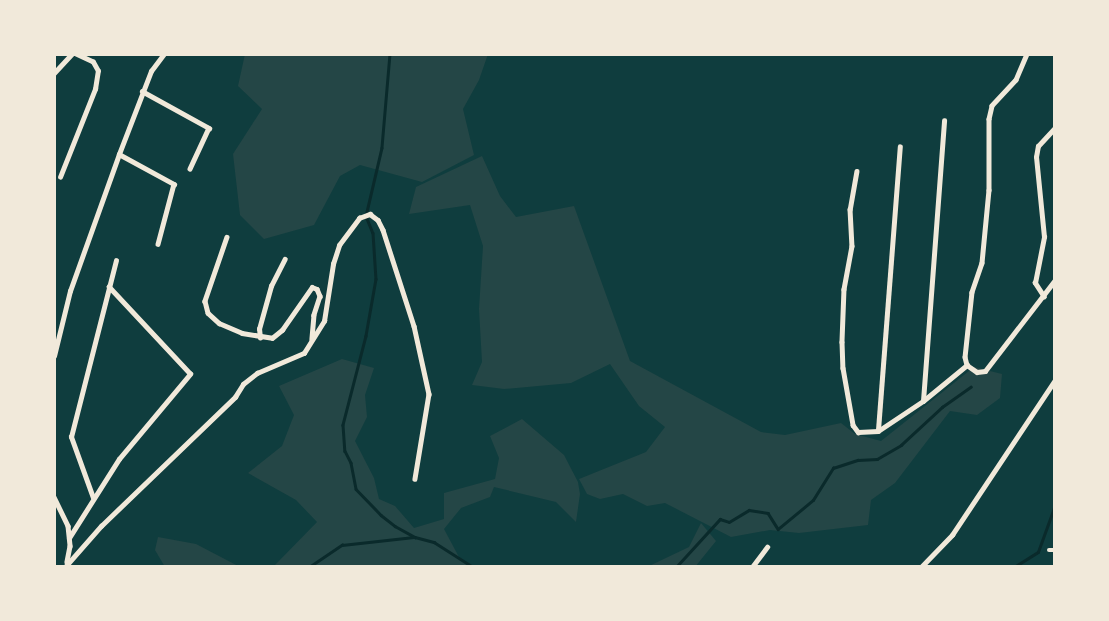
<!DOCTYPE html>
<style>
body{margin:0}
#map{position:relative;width:1109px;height:621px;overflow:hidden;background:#0f3d3e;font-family:"Titillium Web",sans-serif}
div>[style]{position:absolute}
.green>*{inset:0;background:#244646}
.stream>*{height:2.5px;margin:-1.25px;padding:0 1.25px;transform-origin:1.25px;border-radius:1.25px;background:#0a2a2b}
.minor>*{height:4.5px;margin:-2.25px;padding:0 2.25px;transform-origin:2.25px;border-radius:2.25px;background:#f1e9da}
span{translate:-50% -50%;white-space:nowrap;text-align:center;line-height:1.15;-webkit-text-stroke:7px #f1e9da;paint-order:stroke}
.frame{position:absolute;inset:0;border:56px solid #f1e9da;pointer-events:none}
</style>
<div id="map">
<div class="green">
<i style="clip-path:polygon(245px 54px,488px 54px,479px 80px,463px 109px,474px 155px,422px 182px,360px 165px,340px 176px,314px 225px,264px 239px,240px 215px,233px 154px,262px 109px,238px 86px)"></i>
<i style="clip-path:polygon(482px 156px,500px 196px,516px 217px,574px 206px,630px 361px,761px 432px,785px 435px,841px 423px,855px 434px,881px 441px,974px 367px,1002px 374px,1000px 398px,977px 415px,950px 411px,895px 483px,871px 500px,868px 525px,799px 533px,770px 530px,731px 537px,665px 503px,647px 506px,623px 494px,600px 499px,587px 494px,579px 479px,646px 452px,665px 427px,639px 406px,610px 364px,571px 383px,504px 389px,472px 385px,482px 362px,479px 309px,483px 246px,470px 205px,409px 214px,416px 187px)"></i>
<i style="clip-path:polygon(342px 359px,374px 368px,365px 395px,367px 417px,355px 441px,374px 478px,379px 499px,395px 506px,414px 528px,444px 519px,444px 493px,495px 479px,499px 458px,490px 436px,522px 419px,564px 455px,578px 482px,580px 494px,576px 522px,556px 502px,494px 487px,490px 497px,461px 508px,444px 529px,460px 559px,474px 567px,264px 567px,275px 565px,317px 522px,296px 500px,248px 473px,282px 446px,294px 415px,279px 386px)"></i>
<i style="clip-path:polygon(701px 523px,716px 541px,695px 567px,647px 567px,689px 547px)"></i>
<i style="clip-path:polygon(158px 537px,196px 544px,240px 567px,165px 567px,155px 550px)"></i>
</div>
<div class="stream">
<i style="left:390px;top:54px;width:94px;rotate:94.9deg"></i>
<i style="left:382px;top:148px;width:70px;rotate:103.2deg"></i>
<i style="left:366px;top:216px;width:18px;rotate:68deg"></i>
<i style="left:373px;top:233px;width:46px;rotate:86.3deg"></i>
<i style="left:376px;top:279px;width:58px;rotate:100deg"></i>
<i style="left:366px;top:336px;width:92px;rotate:104.5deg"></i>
<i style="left:343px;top:425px;width:26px;rotate:86deg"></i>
<i style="left:345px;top:451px;width:13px;rotate:63deg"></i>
<i style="left:351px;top:463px;width:26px;rotate:79deg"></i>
<i style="left:356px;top:489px;width:36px;rotate:46deg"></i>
<i style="left:381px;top:515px;width:18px;rotate:38deg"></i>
<i style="left:395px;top:526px;width:23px;rotate:29deg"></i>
<i style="left:415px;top:537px;width:20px;rotate:15deg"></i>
<i style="left:434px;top:542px;width:46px;rotate:32.7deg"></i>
<i style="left:309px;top:567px;width:40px;rotate:-34deg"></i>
<i style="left:342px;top:545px;width:72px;rotate:-6.3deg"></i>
<i style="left:676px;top:567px;width:65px;rotate:-47.5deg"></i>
<i style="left:720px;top:519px;width:9px;rotate:18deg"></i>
<i style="left:729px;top:522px;width:23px;rotate:-31deg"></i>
<i style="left:749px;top:510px;width:19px;rotate:9deg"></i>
<i style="left:768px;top:513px;width:19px;rotate:58deg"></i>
<i style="left:778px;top:529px;width:45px;rotate:-39.6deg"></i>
<i style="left:813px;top:500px;width:38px;rotate:-58deg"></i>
<i style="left:833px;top:468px;width:26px;rotate:-18deg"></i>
<i style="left:858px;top:460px;width:19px;rotate:-3deg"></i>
<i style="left:877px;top:459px;width:28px;rotate:-30deg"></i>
<i style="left:901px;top:445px;width:56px;rotate:-42.8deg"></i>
<i style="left:942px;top:407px;width:35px;rotate:-35deg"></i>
<i style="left:1014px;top:567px;width:28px;rotate:-32deg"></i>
<i style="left:1038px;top:552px;width:50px;rotate:-70.1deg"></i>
</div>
<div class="minor">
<i style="left:1027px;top:54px;width:28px;rotate:113deg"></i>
<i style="left:1016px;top:80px;width:35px;rotate:133deg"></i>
<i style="left:992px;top:106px;width:13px;rotate:103deg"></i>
<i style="left:989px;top:119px;width:71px;rotate:90deg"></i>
<i style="left:989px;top:190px;width:73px;rotate:95.5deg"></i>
<i style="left:982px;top:263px;width:31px;rotate:109deg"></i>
<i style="left:972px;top:292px;width:65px;rotate:96.1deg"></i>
<i style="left:965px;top:357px;width:8px;rotate:76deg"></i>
<i style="left:967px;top:365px;width:12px;rotate:35deg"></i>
<i style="left:977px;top:372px;width:8px;rotate:-7deg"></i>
<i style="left:985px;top:371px;width:115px;rotate:-52.4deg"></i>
<i style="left:54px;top:73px;width:26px;rotate:-47deg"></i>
<i style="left:142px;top:91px;width:77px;rotate:28.9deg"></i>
<i style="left:209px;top:128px;width:45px;rotate:114.9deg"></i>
<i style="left:119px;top:154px;width:63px;rotate:28.6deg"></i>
<i style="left:174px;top:184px;width:62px;rotate:104.9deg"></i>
<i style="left:857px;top:171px;width:39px;rotate:100deg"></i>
<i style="left:850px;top:209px;width:37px;rotate:87deg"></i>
<i style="left:852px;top:246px;width:44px;rotate:100.5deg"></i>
<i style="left:844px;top:289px;width:53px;rotate:92.2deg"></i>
<i style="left:842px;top:342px;width:26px;rotate:88deg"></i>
<i style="left:843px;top:368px;width:58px;rotate:80deg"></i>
<i style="left:853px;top:425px;width:9px;rotate:54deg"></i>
<i style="left:858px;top:432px;width:20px;rotate:-3deg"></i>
<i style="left:878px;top:431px;width:54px;rotate:-33.7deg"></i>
<i style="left:923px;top:401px;width:57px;rotate:-39.3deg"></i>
<i style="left:60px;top:177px;width:95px;rotate:-68.3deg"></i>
<i style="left:95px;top:89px;width:18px;rotate:-81deg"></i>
<i style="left:98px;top:71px;width:10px;rotate:-119deg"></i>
<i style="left:93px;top:62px;width:19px;rotate:-155deg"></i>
<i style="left:227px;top:237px;width:68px;rotate:109deg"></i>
<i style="left:205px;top:301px;width:12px;rotate:76deg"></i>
<i style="left:208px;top:313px;width:15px;rotate:42deg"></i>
<i style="left:219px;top:323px;width:25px;rotate:23deg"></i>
<i style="left:242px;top:333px;width:30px;rotate:9deg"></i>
<i style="left:272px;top:338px;width:13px;rotate:-39deg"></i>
<i style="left:282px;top:330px;width:52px;rotate:-55.1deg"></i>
<i style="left:312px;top:287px;width:5px;rotate:22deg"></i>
<i style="left:317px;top:289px;width:8px;rotate:67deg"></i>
<i style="left:320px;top:296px;width:20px;rotate:108deg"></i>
<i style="left:314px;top:315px;width:24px;rotate:95deg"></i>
<i style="left:1044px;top:297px;width:17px;rotate:-123deg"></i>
<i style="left:1035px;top:283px;width:47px;rotate:-78.9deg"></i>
<i style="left:1044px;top:237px;width:80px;rotate:-95.7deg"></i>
<i style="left:1036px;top:157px;width:11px;rotate:-80deg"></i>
<i style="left:1038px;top:146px;width:25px;rotate:-47deg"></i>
<i style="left:260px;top:338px;width:9px;rotate:-96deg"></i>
<i style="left:259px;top:329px;width:45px;rotate:-74.4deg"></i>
<i style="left:271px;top:286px;width:30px;rotate:-63deg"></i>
<i style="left:54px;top:356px;width:67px;rotate:-76.2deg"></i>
<i style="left:70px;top:291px;width:145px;rotate:-70.3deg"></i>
<i style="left:119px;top:154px;width:89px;rotate:-68.9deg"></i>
<i style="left:151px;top:71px;width:21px;rotate:-53deg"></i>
<i style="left:923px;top:401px;width:281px;rotate:-85.7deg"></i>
<i style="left:878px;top:430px;width:284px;rotate:-85.6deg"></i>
<i style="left:54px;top:497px;width:32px;rotate:64deg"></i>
<i style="left:68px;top:526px;width:20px;rotate:84deg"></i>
<i style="left:70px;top:546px;width:16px;rotate:101deg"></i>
<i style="left:93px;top:498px;width:65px;rotate:-109.8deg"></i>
<i style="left:71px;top:437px;width:182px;rotate:-75.7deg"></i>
<i style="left:69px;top:538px;width:93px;rotate:-57.7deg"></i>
<i style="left:119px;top:459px;width:111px;rotate:-50.1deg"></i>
<i style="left:190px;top:374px;width:119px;rotate:-133deg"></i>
<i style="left:1049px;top:550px;width:6px"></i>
<i style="left:65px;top:567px;width:55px;rotate:-48.7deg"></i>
<i style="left:101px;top:526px;width:186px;rotate:-43.9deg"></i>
<i style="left:235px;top:397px;width:15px;rotate:-58deg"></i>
<i style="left:243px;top:384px;width:18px;rotate:-38deg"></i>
<i style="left:257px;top:373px;width:51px;rotate:-23.1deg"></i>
<i style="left:304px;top:353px;width:38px;rotate:-58deg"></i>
<i style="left:324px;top:321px;width:58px;rotate:-81deg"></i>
<i style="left:333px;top:264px;width:20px;rotate:-72deg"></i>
<i style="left:339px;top:245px;width:34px;rotate:-53deg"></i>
<i style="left:359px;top:218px;width:12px;rotate:-20deg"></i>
<i style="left:370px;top:214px;width:10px;rotate:37deg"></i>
<i style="left:378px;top:220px;width:11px;rotate:63deg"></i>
<i style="left:383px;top:230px;width:101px;rotate:72.1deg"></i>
<i style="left:414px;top:326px;width:70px;rotate:77.6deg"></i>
<i style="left:429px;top:394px;width:86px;rotate:99.4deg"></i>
<i style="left:752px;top:567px;width:25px;rotate:-53deg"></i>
<i style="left:921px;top:567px;width:45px;rotate:-45.9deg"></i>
<i style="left:952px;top:535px;width:186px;rotate:-56.4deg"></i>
</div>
<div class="frame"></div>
</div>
